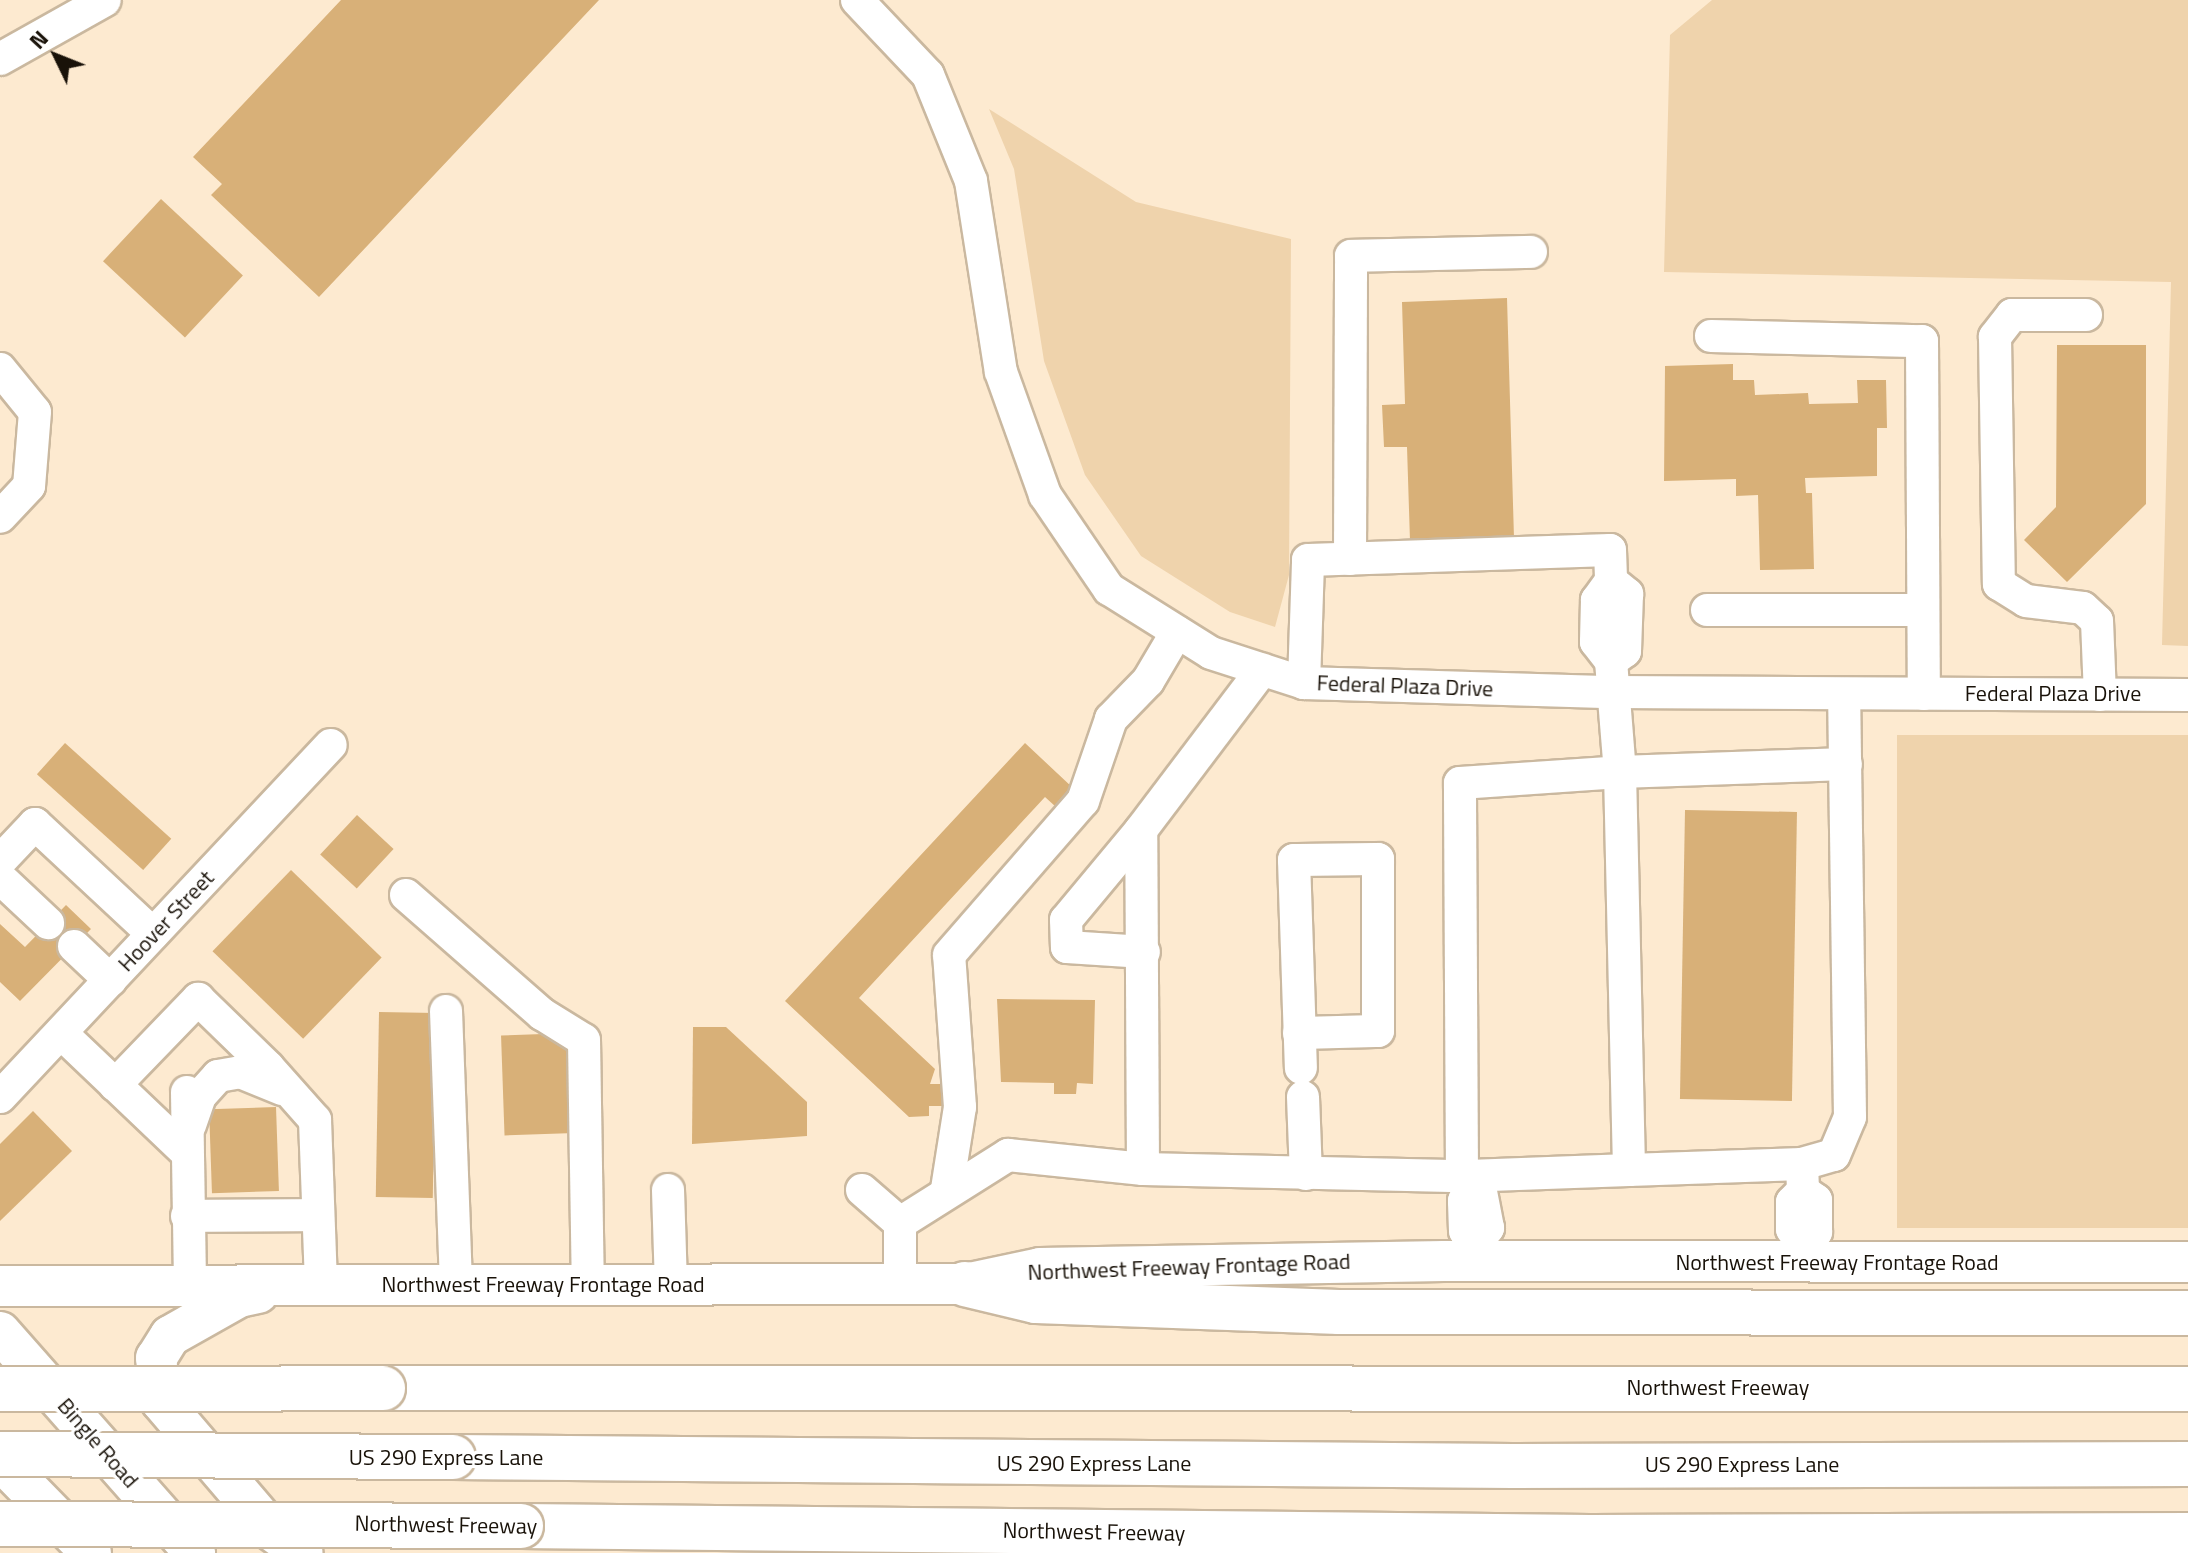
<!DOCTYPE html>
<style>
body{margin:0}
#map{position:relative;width:2188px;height:1553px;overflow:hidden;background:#fdead0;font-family:"Titillium Web",sans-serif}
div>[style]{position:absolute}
.green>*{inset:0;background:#efd3ac;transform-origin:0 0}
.building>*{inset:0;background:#d8b078;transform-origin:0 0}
.roads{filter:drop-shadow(2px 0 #cab89f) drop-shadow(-2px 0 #cab89f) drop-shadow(0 2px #cab89f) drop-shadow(0 -2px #cab89f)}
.minor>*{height:32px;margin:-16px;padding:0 16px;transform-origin:16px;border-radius:16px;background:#fff}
.major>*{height:40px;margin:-20px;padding:0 20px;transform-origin:20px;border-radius:20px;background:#fff}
.highway>*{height:44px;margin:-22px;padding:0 22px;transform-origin:22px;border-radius:22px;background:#fff}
.bridges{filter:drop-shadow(2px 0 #cab89f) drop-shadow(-2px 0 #cab89f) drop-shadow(0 2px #cab89f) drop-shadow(0 -2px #cab89f)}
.highway-bridge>*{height:44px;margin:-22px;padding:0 22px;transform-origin:22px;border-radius:22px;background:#fff}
span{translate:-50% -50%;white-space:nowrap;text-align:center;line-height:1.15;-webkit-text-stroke:7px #fff;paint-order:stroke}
.street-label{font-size:22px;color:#191209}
.north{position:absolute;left:16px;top:16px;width:80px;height:80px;-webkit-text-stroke:6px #fff;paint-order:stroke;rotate:313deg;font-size:22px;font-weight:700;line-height:32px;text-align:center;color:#191209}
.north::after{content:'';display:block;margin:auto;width:28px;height:36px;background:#191209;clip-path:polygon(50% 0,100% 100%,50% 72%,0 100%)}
</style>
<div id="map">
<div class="green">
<i style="clip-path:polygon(1712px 0,2188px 0,2188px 646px,2162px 645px,2171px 282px,1664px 272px,1670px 35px)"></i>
<i style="clip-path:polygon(989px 109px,1136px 202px,1291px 239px,1289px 575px,1275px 627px,1230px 612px,1141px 556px,1085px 475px,1044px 361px,1014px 169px)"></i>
<i style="left:1897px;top:735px;width:291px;height:493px"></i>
</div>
<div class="building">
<i style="clip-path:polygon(341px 0,599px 0,319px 297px,211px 195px,222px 184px,193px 157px)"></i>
<i style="left:161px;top:199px;width:112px;height:85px;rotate:43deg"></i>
<i style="clip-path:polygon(1507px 298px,1514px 538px,1410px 541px,1407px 447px,1384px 447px,1382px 405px,1405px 404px,1402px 302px)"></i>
<i style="clip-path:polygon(2057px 345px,2146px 345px,2146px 504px,2067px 582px,2024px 540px,2056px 507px)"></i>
<i style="clip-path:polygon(1733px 364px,1733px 380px,1754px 380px,1755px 395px,1808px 393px,1809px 404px,1858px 403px,1857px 380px,1886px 380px,1887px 428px,1877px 428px,1877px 476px,1805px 478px,1806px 493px,1812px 493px,1814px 569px,1760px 570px,1758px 495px,1736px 496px,1736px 479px,1664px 481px,1665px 366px)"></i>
<i style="left:65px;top:743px;width:143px;height:42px;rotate:42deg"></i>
<i style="clip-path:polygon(1025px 743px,1073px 788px,1056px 807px,1045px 797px,859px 998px,935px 1069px,930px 1084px,953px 1084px,952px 1106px,929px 1106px,929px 1116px,909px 1117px,785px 1001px)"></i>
<i style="left:1685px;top:810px;width:112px;height:289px;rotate:1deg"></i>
<i style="left:357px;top:815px;width:50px;height:54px;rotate:43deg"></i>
<i style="left:291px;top:870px;width:126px;height:113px;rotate:44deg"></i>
<i style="clip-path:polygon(66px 905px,91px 929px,20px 1001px,0 982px,0 924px,25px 947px)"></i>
<i style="clip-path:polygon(997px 999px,1095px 1000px,1093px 1084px,1077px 1083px,1076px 1094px,1054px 1094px,1054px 1083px,1001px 1082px)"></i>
<i style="left:436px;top:1013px;width:185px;height:57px;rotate:91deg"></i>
<i style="clip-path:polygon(693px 1027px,726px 1027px,807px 1102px,807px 1136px,692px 1144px)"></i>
<i style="left:571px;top:1033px;width:100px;height:70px;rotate:88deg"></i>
<i style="left:276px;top:1107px;width:84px;height:67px;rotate:88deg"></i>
<i style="clip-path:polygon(33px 1111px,72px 1151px,0 1221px,0 1144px)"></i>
</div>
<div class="roads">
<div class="minor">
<i style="left:857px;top:0;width:103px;rotate:46.6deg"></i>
<i style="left:928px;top:75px;width:114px;rotate:67.9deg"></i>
<i style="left:971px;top:181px;width:193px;rotate:81.1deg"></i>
<i style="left:1001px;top:372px;width:131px;rotate:70.3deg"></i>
<i style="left:1045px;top:495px;width:114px;rotate:55.8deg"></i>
<i style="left:1109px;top:589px;width:120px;rotate:32.1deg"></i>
<i style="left:1211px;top:653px;width:98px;rotate:17.9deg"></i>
<i style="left:1304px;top:683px;width:308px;rotate:1.7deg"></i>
<i style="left:1612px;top:692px;width:576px;rotate:0.3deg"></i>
<i style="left:0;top:59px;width:120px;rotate:-29.3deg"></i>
<i style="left:2086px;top:315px;width:74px;rotate:180deg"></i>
<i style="left:2012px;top:315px;width:28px;rotate:128deg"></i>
<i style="left:1995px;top:337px;width:247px;rotate:89.1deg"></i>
<i style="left:1999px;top:584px;width:32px;rotate:32deg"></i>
<i style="left:2026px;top:601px;width:57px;rotate:7deg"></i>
<i style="left:2083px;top:608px;width:19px;rotate:43deg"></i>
<i style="left:2097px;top:621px;width:74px;rotate:87.7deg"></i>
<i style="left:1711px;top:336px;width:211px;rotate:1.4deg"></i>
<i style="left:1922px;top:341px;width:353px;rotate:89.7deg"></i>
<i style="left:0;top:369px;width:55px;rotate:50.9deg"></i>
<i style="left:35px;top:412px;width:74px;rotate:94.6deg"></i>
<i style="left:29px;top:486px;width:42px;rotate:133.1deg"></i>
<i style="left:1350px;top:559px;width:303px;rotate:-89.8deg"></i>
<i style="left:1351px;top:256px;width:180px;rotate:-1.3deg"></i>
<i style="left:1611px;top:581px;width:21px;rotate:39deg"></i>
<i style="left:1627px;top:594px;width:57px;rotate:92deg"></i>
<i style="left:1625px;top:651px;width:17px;rotate:144deg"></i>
<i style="left:1707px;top:610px;width:216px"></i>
<i style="left:1304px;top:683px;width:123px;rotate:-88.1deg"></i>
<i style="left:1308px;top:560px;width:302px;rotate:-1.9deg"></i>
<i style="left:1610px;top:550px;width:31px;rotate:88deg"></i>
<i style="left:1611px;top:581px;width:24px;rotate:126deg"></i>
<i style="left:1597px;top:600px;width:42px;rotate:91.4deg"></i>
<i style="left:1596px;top:642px;width:24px;rotate:52deg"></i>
<i style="left:1611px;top:661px;width:111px;rotate:85.4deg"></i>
<i style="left:1620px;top:772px;width:398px;rotate:88.7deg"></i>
<i style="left:1629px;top:1170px;width:167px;rotate:177.9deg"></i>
<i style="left:1462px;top:1176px;width:393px;rotate:-90.3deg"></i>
<i style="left:1460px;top:783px;width:160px;rotate:-3.9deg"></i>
<i style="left:1620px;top:772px;width:226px;rotate:-2deg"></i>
<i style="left:1141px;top:830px;width:117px;rotate:129.8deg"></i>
<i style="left:1066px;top:920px;width:27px;rotate:88deg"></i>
<i style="left:1067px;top:947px;width:77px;rotate:3.7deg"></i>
<i style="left:0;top:861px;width:51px;rotate:-46.6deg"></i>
<i style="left:35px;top:824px;width:161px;rotate:43deg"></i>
<i style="left:0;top:878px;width:66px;rotate:43.2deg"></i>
<i style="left:406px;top:895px;width:181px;rotate:41.2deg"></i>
<i style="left:542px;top:1014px;width:49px;rotate:31.8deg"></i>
<i style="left:584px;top:1040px;width:243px;rotate:89.1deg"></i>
<i style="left:74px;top:946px;width:50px;rotate:43.4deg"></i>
<i style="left:446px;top:1011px;width:273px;rotate:87.9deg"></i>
<i style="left:61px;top:1033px;width:171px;rotate:43.6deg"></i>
<i style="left:1299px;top:1033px;width:79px;rotate:-1.5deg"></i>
<i style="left:1378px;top:1031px;width:172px;rotate:-90deg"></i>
<i style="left:1378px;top:859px;width:84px;rotate:179.3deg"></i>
<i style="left:1294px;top:860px;width:208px;rotate:88.1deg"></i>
<i style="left:115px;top:1085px;width:120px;rotate:-46deg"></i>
<i style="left:198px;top:999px;width:98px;rotate:44.2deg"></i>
<i style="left:268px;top:1067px;width:71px;rotate:48.4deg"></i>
<i style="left:315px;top:1120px;width:165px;rotate:87.9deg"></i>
<i style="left:187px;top:1092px;width:193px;rotate:89.1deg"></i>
<i style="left:0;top:1097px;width:483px;rotate:-46.8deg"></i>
<i style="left:1303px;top:1097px;width:77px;rotate:87.8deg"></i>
<i style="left:190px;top:1125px;width:31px;rotate:-71deg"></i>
<i style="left:200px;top:1096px;width:27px;rotate:-48deg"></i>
<i style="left:218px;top:1076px;width:22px;rotate:-10deg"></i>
<i style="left:240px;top:1072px;width:45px;rotate:22deg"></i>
<i style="left:1143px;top:1169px;width:339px;rotate:-90.3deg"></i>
<i style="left:1141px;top:830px;width:201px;rotate:-52.9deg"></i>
<i style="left:1629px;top:1170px;width:173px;rotate:-2deg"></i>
<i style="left:947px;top:1189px;width:83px;rotate:-81deg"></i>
<i style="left:960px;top:1107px;width:152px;rotate:-94.1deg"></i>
<i style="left:949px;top:955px;width:204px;rotate:-49deg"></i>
<i style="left:1083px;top:801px;width:87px;rotate:-71.1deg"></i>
<i style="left:1111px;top:719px;width:53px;rotate:-45.8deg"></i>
<i style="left:1148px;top:681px;width:57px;rotate:-59.4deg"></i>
<i style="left:668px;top:1190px;width:95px;rotate:88.2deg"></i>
<i style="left:862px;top:1190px;width:50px;rotate:41deg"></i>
<i style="left:900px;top:1223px;width:61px;rotate:90deg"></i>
<i style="left:187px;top:1216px;width:131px;rotate:-0.4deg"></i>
<i style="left:900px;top:1223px;width:128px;rotate:-32.2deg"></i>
<i style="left:1008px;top:1155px;width:136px;rotate:5.9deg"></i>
<i style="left:1143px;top:1169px;width:319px;rotate:1.3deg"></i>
<i style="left:1477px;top:1242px;width:16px;rotate:-137deg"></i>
<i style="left:1465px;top:1231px;width:30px;rotate:-92deg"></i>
<i style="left:1464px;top:1201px;width:19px;rotate:-43deg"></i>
<i style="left:1802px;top:1243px;width:18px;rotate:-38deg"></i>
<i style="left:1816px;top:1232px;width:32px;rotate:-90deg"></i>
<i style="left:1816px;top:1200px;width:16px;rotate:-145deg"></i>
<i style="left:1477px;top:1261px;width:19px;rotate:-90deg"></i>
<i style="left:1477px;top:1242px;width:18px;rotate:-52deg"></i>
<i style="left:1488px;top:1228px;width:53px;rotate:-100.9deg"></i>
<i style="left:1803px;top:1263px;width:20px;rotate:-93deg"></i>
<i style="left:1802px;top:1243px;width:17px;rotate:-126deg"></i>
<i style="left:1792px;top:1229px;width:27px;rotate:-90deg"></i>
<i style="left:1792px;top:1202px;width:16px;rotate:-45deg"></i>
<i style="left:1803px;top:1191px;width:27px;rotate:-92deg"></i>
<i style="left:1802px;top:1164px;width:33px;rotate:-16deg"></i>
<i style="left:1834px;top:1155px;width:41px;rotate:-67.2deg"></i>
<i style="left:1850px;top:1117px;width:423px;rotate:-90.8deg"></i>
</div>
<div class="major">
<i style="left:0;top:1286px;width:965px;rotate:-0.12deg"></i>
<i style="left:965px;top:1284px;width:77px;rotate:-12deg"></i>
<i style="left:1040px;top:1268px;width:404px;rotate:-1deg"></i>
<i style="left:1444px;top:1261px;width:744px;rotate:0.08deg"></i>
<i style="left:258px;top:1293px;width:19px;rotate:168deg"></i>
<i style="left:239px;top:1297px;width:79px;rotate:150.5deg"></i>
<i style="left:170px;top:1336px;width:26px;rotate:122deg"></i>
<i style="left:156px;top:1358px;width:43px;rotate:83.4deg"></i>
<i style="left:161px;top:1401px;width:170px;rotate:49.5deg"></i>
<i style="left:271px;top:1530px;width:39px;rotate:36deg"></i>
<i style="left:0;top:1332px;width:295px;rotate:48.6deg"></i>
<i style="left:0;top:1460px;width:130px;rotate:45.6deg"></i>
</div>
<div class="highway">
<i style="left:965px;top:1284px;width:73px;rotate:13.5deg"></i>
<i style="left:1036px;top:1301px;width:303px;rotate:2.1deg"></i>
<i style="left:1339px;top:1312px;width:849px;rotate:0.07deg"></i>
<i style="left:383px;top:1388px;width:1805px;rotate:0.03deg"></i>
<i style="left:453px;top:1457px;width:1060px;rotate:0.49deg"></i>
<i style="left:1513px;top:1466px;width:675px;rotate:-0.17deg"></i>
<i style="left:521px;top:1526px;width:1069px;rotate:0.59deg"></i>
<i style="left:1590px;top:1537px;width:598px;rotate:-0.19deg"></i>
</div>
</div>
<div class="bridges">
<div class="highway-bridge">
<i style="left:0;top:1389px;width:383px;rotate:-0.1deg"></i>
<i style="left:0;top:1454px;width:453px;rotate:0.4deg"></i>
<i style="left:0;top:1524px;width:521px;rotate:0.22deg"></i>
</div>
</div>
<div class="street-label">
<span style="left:1405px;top:686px;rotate:2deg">Federal Plaza Drive</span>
<span style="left:2053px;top:694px">Federal Plaza Drive</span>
<span style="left:166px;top:921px;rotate:-47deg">Hoover Street</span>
<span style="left:1837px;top:1263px">Northwest Freeway Frontage Road</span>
<span style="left:1189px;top:1267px;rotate:-2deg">Northwest Freeway Frontage Road</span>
<span style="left:543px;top:1285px">Northwest Freeway Frontage Road</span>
<span style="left:1718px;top:1388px">Northwest Freeway</span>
<span style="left:98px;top:1443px;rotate:49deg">Bingle Road</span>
<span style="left:446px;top:1458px">US 290 Express Lane</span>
<span style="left:1094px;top:1464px">US 290 Express Lane</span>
<span style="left:1742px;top:1465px">US 290 Express Lane</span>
<span style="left:446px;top:1525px;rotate:1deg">Northwest Freeway</span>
<span style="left:1094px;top:1532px;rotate:1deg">Northwest Freeway</span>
</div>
<div class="north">N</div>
</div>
